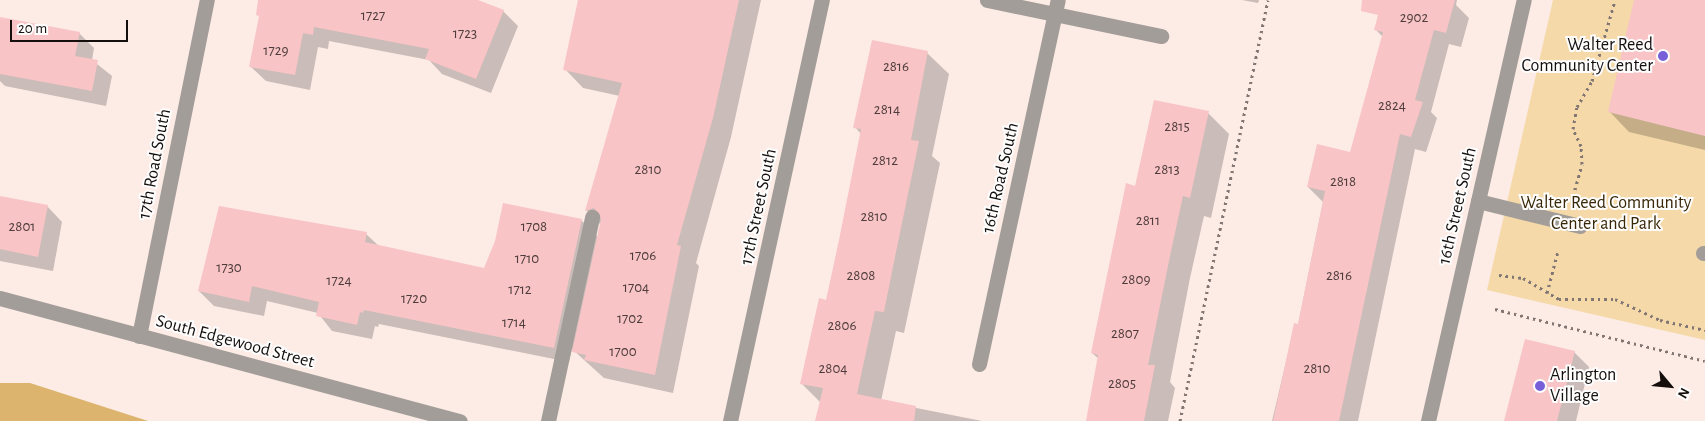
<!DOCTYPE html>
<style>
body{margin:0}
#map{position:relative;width:1705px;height:421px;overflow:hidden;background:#fdebe6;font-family:"Alegreya Sans",sans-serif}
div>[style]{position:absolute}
.green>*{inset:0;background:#f5d9a9}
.forest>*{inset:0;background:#dcb46d}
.shadow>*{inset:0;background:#0003}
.building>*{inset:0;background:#f8c4c6}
.path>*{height:3px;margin-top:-1.5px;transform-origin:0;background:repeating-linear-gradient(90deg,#817673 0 2.5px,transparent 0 6.5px)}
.minor>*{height:15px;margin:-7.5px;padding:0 7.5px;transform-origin:7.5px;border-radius:7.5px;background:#a29d98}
.dots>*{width:14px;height:14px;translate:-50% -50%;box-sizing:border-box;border:2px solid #fdfdfd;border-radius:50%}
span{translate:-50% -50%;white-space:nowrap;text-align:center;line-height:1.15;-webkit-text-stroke:4px #fdfdfd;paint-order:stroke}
.number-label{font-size:15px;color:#4d3c3b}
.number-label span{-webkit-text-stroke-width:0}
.poi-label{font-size:18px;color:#140e0d}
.right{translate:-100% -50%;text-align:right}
.left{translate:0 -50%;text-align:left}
.street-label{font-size:18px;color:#140e0d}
.park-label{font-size:18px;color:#372706}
.north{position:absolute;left:1645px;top:361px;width:50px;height:50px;-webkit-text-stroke:4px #fdfdfd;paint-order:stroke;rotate:118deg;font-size:14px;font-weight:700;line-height:20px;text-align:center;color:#140e0d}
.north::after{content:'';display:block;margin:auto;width:18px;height:22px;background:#140e0d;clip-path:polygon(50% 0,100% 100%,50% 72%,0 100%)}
.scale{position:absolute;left:10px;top:20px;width:118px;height:22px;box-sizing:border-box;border:2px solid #140e0d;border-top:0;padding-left:6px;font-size:15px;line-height:18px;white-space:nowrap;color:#140e0d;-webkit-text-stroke:4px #fdfdfd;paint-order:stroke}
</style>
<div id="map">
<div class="green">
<i style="clip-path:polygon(1553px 0,1705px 0,1705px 340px,1487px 290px)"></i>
</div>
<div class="forest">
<i style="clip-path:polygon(0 383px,30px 383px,148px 421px,0 421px)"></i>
</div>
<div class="shadow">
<i style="clip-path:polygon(263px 0,475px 0,503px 11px,518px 26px,491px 93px,442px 74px,429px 60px,329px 41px,328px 49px,318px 47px,310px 90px,266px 81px,250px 66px)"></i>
<i style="clip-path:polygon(581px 0,761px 0,731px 137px,696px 263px,699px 266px,673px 393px,604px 378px,572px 349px,569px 362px,379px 324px,378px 327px,375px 326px,372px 339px,332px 331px,318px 313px,267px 301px,264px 316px,214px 306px,199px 291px,366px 234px,380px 247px,485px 269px,581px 220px,598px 237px,601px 225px,586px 210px,620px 96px,583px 88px,565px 69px)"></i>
<i style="clip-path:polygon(1242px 0,1259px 0,1258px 3px)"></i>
<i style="clip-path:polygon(1368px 0,1457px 0,1456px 5px,1469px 18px,1461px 47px,1449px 44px,1431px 112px,1437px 118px,1426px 152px,1415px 149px,1358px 421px,1272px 421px,1295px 324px,1298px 325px,1323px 202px,1308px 187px,1351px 154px,1383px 37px,1376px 30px,1380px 15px)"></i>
<i style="clip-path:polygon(1635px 0,1705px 0,1705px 150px,1629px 132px,1609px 111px)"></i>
<i style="clip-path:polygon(0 18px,79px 33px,94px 48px,92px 60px,112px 76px,106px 106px,5px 86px,0 81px)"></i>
<i style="clip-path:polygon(927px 53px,949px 74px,932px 156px,940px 163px,904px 333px,896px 331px,881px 401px,982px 421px,817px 421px,821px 403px,802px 384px,827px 302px,861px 134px,855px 127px)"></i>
<i style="clip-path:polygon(1208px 113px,1229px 134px,1211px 218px,1204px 216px,1190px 278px,1170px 382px,1175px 388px,1168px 421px,1087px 421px,1099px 359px,1092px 353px,1136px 187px)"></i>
<i style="clip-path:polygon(0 198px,47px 206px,62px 222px,53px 271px,0 261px)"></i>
<i style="clip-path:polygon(1574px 352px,1589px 367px,1576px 421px,1506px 421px)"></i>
</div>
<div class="building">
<i style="clip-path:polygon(258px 0,478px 0,504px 10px,476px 79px,425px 59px,429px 49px,314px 27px,313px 35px,303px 33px,295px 75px,249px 67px,259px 16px,256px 15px)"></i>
<i style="clip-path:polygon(578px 0,739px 0,713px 118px,677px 245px,681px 246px,655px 375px,584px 360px,586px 355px,572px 352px,601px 219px,594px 208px,585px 211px,622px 83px,563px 70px)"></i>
<i style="clip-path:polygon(1362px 0,1455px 0,1446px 33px,1434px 30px,1415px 100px,1423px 102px,1411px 137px,1400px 134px,1339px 421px,1273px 421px,1294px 323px,1298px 324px,1325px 191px,1307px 187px,1317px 144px,1350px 152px,1383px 32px,1374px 30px,1378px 15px,1361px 11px)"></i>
<i style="clip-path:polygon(1634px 0,1705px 0,1705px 136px,1608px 112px)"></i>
<i style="clip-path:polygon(0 17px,80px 32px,75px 56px,98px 60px,92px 91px,0 74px)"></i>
<i style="clip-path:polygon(872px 40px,928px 51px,911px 140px,919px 141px,896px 252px,884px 312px,875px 311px,857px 394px,916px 406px,914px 421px,815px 421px,823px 388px,800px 384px,819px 298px,826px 300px,839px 240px,861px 129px,853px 128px)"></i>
<i style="clip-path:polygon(1154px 100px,1209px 111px,1190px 198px,1183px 196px,1170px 256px,1148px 365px,1155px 365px,1144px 421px,1086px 421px,1098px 355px,1091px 353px,1126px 183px,1135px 186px)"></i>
<i style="clip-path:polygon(0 196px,48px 205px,38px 257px,0 249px)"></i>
<i style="clip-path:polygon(503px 203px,582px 219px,554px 348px,364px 310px,363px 313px,360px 312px,357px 325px,316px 316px,319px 302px,252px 286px,249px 302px,198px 291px,219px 206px,367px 232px,365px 242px,484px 268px,495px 241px)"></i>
<i style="clip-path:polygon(1525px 339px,1575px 351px,1557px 421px,1504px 421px)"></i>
</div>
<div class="path">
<i style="left:1573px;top:196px;width:33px;rotate:-74deg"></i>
<i style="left:1582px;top:164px;width:18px;rotate:-93deg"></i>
<i style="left:1581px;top:146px;width:19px;rotate:-115deg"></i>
<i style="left:1573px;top:129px;width:22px;rotate:-80deg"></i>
<i style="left:1577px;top:107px;width:30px;rotate:-60deg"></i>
<i style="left:1592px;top:81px;width:84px;rotate:-74.1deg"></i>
<i style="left:1499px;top:275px;width:24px;rotate:7deg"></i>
<i style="left:1523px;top:278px;width:42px;rotate:30.3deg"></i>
<i style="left:1559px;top:299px;width:56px"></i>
<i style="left:1615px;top:299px;width:50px;rotate:25deg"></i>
<i style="left:1660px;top:320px;width:46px;rotate:12.5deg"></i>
<i style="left:1547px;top:293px;width:43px;rotate:-75.3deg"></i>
<i style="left:1495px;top:309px;width:216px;rotate:13.9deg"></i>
<i style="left:1180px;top:421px;width:430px;rotate:-78.2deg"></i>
</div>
<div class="minor">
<i style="left:987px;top:0;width:178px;rotate:11.7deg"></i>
<i style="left:1478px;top:201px;width:105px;rotate:13.8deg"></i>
<i style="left:1703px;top:253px;width:2px"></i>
<i style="left:0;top:298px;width:476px;rotate:15deg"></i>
<i style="left:139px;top:336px;width:343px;rotate:-78.6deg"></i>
<i style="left:979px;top:364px;width:372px;rotate:-77.8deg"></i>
<i style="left:548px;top:421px;width:209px;rotate:-77.8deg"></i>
<i style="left:730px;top:421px;width:431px;rotate:-77.7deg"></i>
<i style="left:1428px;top:421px;width:432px;rotate:-77.2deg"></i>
</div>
<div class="dots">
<i style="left:1663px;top:56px;background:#765fd9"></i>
<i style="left:1540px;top:386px;background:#765fd9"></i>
</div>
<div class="number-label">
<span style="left:373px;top:16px">1727</span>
<span style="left:1414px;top:18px">2902</span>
<span style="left:465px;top:34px">1723</span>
<span style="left:276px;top:51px">1729</span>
<span style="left:896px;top:67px">2816</span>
<span style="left:1392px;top:106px">2824</span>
<span style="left:887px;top:110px">2814</span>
<span style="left:1177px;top:127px">2815</span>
<span style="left:885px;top:161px">2812</span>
<span style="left:648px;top:170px">2810</span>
<span style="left:1167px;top:170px">2813</span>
<span style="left:1343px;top:182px">2818</span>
<span style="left:874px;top:217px">2810</span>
<span style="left:1148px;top:221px">2811</span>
<span style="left:22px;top:227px">2801</span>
<span style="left:534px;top:227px">1708</span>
<span style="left:643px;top:256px">1706</span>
<span style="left:527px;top:259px">1710</span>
<span style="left:229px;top:268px">1730</span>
<span style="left:861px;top:276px">2808</span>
<span style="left:1339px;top:276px">2816</span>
<span style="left:1136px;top:280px">2809</span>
<span style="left:339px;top:281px">1724</span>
<span style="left:636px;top:288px">1704</span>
<span style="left:520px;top:290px">1712</span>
<span style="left:414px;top:299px">1720</span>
<span style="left:630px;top:319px">1702</span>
<span style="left:514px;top:323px">1714</span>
<span style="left:842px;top:326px">2806</span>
<span style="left:1125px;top:334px">2807</span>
<span style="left:623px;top:352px">1700</span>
<span style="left:833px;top:369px">2804</span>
<span style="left:1317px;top:369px">2810</span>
<span style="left:1122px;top:384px">2805</span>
</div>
<div class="poi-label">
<span class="right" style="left:1653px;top:56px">Walter Reed<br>Community Center</span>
<span class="left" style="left:1550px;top:386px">Arlington<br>Village</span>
</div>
<div class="street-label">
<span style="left:155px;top:164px;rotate:-79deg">17th Road South</span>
<span style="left:1001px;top:178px;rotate:-77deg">16th Road South</span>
<span style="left:1458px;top:206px;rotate:-77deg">16th Street South</span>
<span style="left:759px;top:207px;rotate:-78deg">17th Street South</span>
<span style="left:235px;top:342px;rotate:15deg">South Edgewood Street</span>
</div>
<div class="park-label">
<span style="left:1606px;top:214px">Walter Reed Community<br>Center and Park</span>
</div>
<div class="north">N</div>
<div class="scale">20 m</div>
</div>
